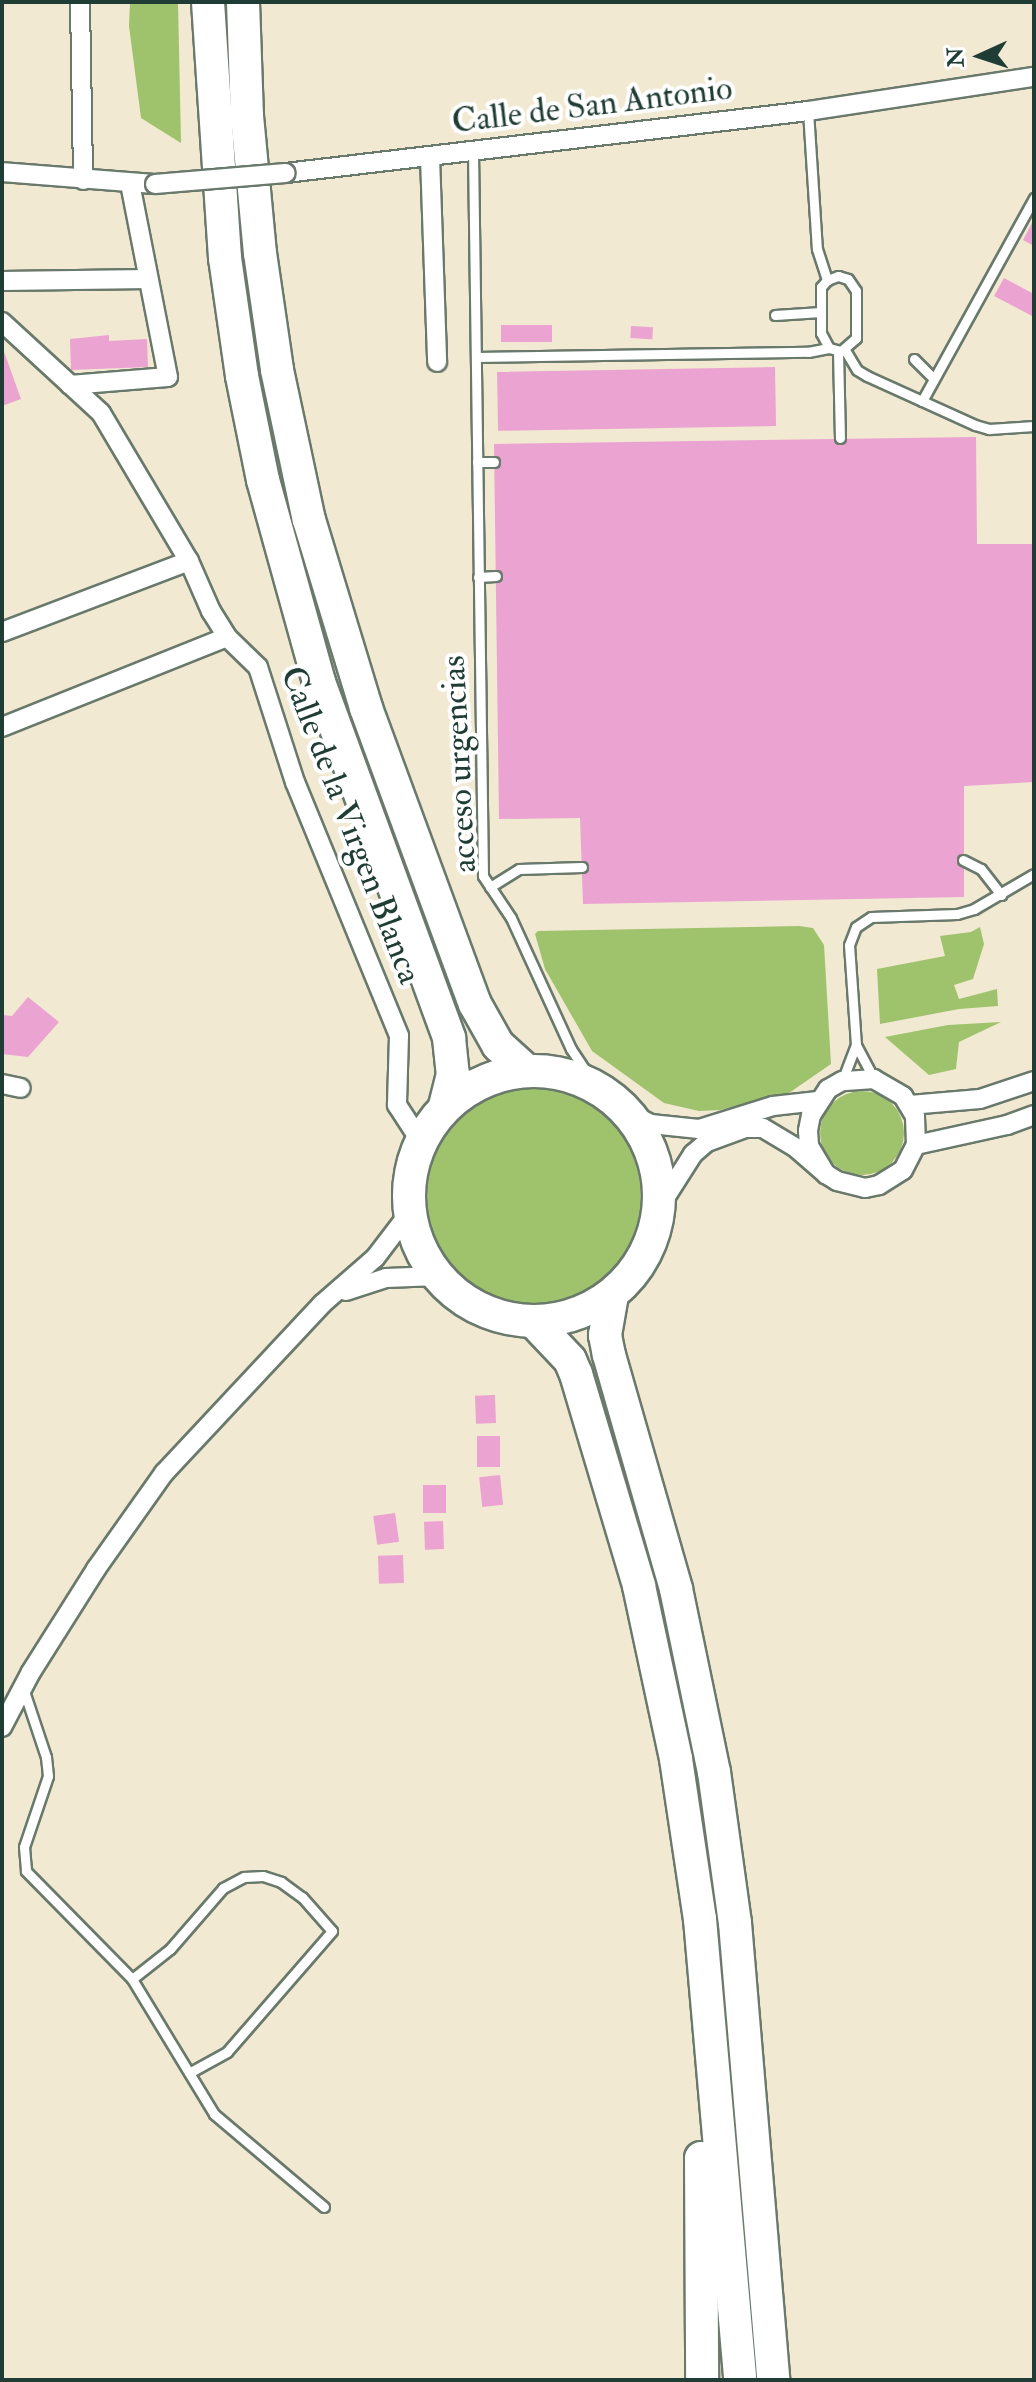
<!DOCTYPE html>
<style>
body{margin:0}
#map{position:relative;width:1036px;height:2382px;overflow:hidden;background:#f2e9d2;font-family:"IM FELL Double Pica",serif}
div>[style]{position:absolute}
.green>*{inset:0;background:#9fc26c}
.round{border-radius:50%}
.building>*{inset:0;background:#eba3d1;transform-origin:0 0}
.roads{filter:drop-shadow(2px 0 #69796b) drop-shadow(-2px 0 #69796b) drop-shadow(0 2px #69796b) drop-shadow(0 -2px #69796b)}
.service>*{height:9px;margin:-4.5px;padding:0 4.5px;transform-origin:4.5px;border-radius:4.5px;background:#fff}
.minor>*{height:18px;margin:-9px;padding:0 9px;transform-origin:9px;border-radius:9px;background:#fff}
.trunk>*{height:32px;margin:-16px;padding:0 16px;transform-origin:16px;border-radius:16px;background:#fff}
.trunk>.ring{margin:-16px;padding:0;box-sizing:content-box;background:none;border:32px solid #fff;border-radius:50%}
.bridges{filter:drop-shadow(2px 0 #69796b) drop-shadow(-2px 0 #69796b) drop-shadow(0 2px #69796b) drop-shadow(0 -2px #69796b)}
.minor-bridge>*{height:18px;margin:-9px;padding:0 9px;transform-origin:9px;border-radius:9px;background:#fff}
span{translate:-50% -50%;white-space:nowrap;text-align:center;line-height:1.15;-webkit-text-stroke:8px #fff;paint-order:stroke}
.street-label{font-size:34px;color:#1f3d34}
.frame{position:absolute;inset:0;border:4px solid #1f3d34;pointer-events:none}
.north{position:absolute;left:940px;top:16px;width:80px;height:80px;-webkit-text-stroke:6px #fff;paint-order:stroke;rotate:267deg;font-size:22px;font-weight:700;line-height:32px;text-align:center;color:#1f3d34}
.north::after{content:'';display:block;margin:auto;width:28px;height:36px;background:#1f3d34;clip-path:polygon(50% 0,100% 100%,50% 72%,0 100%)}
</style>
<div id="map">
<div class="green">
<i style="clip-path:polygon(130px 2px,178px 2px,181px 143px,141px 118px,129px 26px)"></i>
<i style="clip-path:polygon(799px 926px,813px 928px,824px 945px,831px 1064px,789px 1093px,720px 1110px,699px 1111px,664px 1103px,592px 1051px,545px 969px,535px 934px,538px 931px)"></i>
<i style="clip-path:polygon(980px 927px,984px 944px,973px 979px,954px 985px,959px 999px,997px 989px,998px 1006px,959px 1009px,880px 1024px,877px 969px,945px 956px,940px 936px,971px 932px)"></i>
<i style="clip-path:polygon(1001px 1022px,959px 1042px,956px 1069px,929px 1075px,885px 1037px,948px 1025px)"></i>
<i class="round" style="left:419px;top:1086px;width:222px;height:222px"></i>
<i class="round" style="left:820px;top:1091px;width:84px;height:84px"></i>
</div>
<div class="building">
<i style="clip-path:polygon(1034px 219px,1034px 246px,1023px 240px)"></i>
<i style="clip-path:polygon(1004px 278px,1034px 294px,1034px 317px,994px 296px)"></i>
<i style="left:552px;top:325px;width:17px;height:51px;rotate:90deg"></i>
<i style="left:631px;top:326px;width:22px;height:12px;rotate:3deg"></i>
<i style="clip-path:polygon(109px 335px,109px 341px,147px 339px,148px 367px,71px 370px,70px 339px)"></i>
<i style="clip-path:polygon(2px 346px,21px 399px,2px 406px)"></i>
<i style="left:775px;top:367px;width:59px;height:278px;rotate:89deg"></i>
<i style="clip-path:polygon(976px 437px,977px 544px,1034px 544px,1034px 782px,964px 786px,964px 897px,583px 904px,580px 818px,499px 819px,494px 444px)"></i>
<i style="clip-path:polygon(28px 997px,59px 1022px,28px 1057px,2px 1054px,2px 1015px,12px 1016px)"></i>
<i style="left:495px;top:1395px;width:28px;height:20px;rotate:88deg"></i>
<i style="left:477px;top:1436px;width:23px;height:31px"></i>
<i style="left:500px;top:1475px;width:30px;height:21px;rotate:84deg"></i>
<i style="left:423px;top:1485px;width:23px;height:28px"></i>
<i style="left:395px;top:1513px;width:29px;height:22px;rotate:82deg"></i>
<i style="left:443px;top:1521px;width:28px;height:19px;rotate:88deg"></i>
<i style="left:403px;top:1555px;width:28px;height:25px;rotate:88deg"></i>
</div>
<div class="roads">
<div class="service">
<i style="left:808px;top:111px;width:138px;rotate:86.3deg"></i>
<i style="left:817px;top:249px;width:33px;rotate:72deg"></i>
<i style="left:473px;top:151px;width:725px;rotate:89.21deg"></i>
<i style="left:483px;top:876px;width:50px;rotate:56.3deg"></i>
<i style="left:511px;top:918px;width:144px;rotate:65.4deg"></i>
<i style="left:571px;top:1049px;width:43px;rotate:56.3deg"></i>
<i style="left:838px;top:276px;width:10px;rotate:17deg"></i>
<i style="left:848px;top:279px;width:14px;rotate:56deg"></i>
<i style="left:856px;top:291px;width:47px;rotate:90deg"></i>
<i style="left:856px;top:338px;width:20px;rotate:139deg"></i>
<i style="left:841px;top:351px;width:12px;rotate:-166deg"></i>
<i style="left:829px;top:348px;width:17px;rotate:-118deg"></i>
<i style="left:821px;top:333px;width:46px;rotate:-90deg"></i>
<i style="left:821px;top:287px;width:9px;rotate:-49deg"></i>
<i style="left:827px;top:280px;width:12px;rotate:-20deg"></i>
<i style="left:775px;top:315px;width:46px;rotate:-3.7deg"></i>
<i style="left:845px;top:350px;width:23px;rotate:59deg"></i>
<i style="left:857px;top:370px;width:12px;rotate:31deg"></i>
<i style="left:867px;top:376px;width:119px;rotate:24.4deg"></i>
<i style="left:975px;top:425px;width:15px;rotate:16deg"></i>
<i style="left:989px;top:429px;width:45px;rotate:-3.8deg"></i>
<i style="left:838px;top:351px;width:87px;rotate:88.7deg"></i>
<i style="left:476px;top:357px;width:332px;rotate:-0.9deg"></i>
<i style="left:808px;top:352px;width:21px;rotate:-11deg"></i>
<i style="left:914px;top:359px;width:25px;rotate:45deg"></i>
<i style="left:922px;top:401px;width:232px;rotate:-61.1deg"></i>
<i style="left:477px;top:462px;width:17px"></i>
<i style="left:478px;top:577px;width:18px;rotate:-3deg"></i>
<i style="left:963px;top:860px;width:20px;rotate:27deg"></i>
<i style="left:981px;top:869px;width:33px;rotate:52deg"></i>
<i style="left:490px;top:887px;width:34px;rotate:-32deg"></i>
<i style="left:519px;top:869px;width:63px;rotate:-1.8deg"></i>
<i style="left:874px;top:1079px;width:38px;rotate:-118deg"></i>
<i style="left:856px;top:1045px;width:100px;rotate:-94deg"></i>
<i style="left:849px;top:945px;width:19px;rotate:-69deg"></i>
<i style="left:856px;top:927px;width:18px;rotate:-34deg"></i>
<i style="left:871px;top:917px;width:86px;rotate:-2deg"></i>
<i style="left:957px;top:914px;width:18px;rotate:-16deg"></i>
<i style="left:974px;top:909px;width:69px;rotate:-30.3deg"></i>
<i style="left:842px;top:1081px;width:39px;rotate:-69deg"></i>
<i style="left:24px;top:1691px;width:70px;rotate:71.6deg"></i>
<i style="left:46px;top:1757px;width:19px;rotate:84deg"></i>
<i style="left:48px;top:1776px;width:75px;rotate:108.7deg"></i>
<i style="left:24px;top:1847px;width:24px;rotate:85deg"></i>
<i style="left:26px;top:1871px;width:151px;rotate:45.5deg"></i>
<i style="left:132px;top:1979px;width:158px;rotate:58.7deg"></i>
<i style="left:214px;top:2114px;width:144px;rotate:40.2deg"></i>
<i style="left:132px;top:1979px;width:48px;rotate:-38.3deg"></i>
<i style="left:170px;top:1949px;width:81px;rotate:-49deg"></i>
<i style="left:223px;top:1888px;width:24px;rotate:-28deg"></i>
<i style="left:244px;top:1877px;width:19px;rotate:-3deg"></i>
<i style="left:263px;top:1876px;width:19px;rotate:18deg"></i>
<i style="left:281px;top:1882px;width:26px;rotate:36deg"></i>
<i style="left:302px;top:1897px;width:45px;rotate:48.6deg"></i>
<i style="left:332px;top:1931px;width:160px;rotate:131deg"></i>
<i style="left:227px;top:2052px;width:43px;rotate:151.1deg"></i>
</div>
<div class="minor">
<i style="left:80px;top:2px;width:178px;rotate:89deg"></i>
<i style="left:430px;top:157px;width:205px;rotate:88deg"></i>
<i style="left:2px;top:172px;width:153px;rotate:4.5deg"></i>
<i style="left:286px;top:173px;width:526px;rotate:-6.77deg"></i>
<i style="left:808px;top:111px;width:229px;rotate:-8.6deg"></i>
<i style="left:2px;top:281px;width:146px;rotate:-0.8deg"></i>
<i style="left:2px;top:322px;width:134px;rotate:42.6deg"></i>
<i style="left:101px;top:413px;width:172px;rotate:59.3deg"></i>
<i style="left:189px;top:561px;width:55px;rotate:66.3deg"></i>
<i style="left:211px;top:611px;width:31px;rotate:58deg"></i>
<i style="left:227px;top:637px;width:43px;rotate:44.1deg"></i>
<i style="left:258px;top:667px;width:121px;rotate:72.2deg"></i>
<i style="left:295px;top:782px;width:274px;rotate:67.7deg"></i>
<i style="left:399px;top:1036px;width:69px;rotate:91.7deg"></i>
<i style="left:397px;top:1105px;width:44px;rotate:57deg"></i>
<i style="left:70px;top:385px;width:98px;rotate:-4.7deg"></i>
<i style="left:168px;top:377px;width:198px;rotate:-101.1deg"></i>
<i style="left:2px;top:632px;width:200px;rotate:-20.8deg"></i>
<i style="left:2px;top:727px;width:242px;rotate:-21.8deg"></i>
<i style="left:2px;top:1084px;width:19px;rotate:12deg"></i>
<i style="left:910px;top:1105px;width:70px;rotate:-4.9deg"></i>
<i style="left:980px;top:1099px;width:57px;rotate:-18.4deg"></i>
<i style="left:629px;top:1113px;width:25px;rotate:27deg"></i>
<i style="left:651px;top:1124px;width:48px;rotate:5.9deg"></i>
<i style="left:699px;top:1129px;width:77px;rotate:-17.3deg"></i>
<i style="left:773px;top:1106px;width:45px;rotate:-6.3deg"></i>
<i style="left:916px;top:1145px;width:93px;rotate:-12.4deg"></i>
<i style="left:1007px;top:1125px;width:29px;rotate:-20deg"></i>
<i style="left:660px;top:1206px;width:62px;rotate:-57.6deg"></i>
<i style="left:693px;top:1154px;width:18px;rotate:-41deg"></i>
<i style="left:707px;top:1142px;width:40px;rotate:-20.2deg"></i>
<i style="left:745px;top:1128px;width:18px"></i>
<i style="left:763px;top:1128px;width:39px;rotate:31deg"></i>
<i style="left:796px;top:1148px;width:40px;rotate:41deg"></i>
<i style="left:826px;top:1174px;width:13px;rotate:32deg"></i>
<i style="left:837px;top:1181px;width:29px;rotate:14deg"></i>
<i style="left:865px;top:1188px;width:14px;rotate:-12deg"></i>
<i style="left:879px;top:1185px;width:28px;rotate:-32deg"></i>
<i style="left:903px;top:1170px;width:28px;rotate:-63deg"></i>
<i style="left:916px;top:1145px;width:29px;rotate:-92deg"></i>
<i style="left:915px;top:1116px;width:23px;rotate:-121deg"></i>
<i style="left:903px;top:1096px;width:34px;rotate:-150deg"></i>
<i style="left:874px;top:1079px;width:32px;rotate:176deg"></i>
<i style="left:842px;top:1081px;width:16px;rotate:150deg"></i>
<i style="left:828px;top:1089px;width:31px;rotate:123deg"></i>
<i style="left:811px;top:1115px;width:16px;rotate:101deg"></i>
<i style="left:808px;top:1131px;width:15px;rotate:86deg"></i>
<i style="left:809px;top:1146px;width:33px;rotate:59deg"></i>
<i style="left:346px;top:1291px;width:42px;rotate:-18deg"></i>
<i style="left:386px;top:1278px;width:52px;rotate:-2.2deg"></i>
<i style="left:2px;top:1727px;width:62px;rotate:-62.2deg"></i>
<i style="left:31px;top:1672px;width:122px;rotate:-57.7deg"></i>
<i style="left:96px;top:1569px;width:118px;rotate:-54.7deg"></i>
<i style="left:164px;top:1473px;width:231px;rotate:-46.9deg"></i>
<i style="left:322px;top:1304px;width:70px;rotate:-41deg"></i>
<i style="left:375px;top:1258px;width:58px;rotate:-52.7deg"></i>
</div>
<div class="trunk">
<i style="left:208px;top:2px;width:257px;rotate:86.2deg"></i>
<i style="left:225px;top:258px;width:119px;rotate:81.8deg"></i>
<i style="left:242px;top:376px;width:106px;rotate:78.6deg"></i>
<i style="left:263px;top:480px;width:210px;rotate:74.5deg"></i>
<i style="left:319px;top:682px;width:379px;rotate:69.9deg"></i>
<i style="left:449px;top:1038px;width:36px;rotate:84deg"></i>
<i style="left:453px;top:1074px;width:34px;rotate:104deg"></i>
<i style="left:243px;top:2px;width:114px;rotate:88deg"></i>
<i style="left:247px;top:116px;width:138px;rotate:84.6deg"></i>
<i style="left:260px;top:253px;width:118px;rotate:81.7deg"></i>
<i style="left:277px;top:370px;width:153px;rotate:78deg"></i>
<i style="left:309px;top:520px;width:196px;rotate:73.1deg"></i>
<i style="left:366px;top:708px;width:315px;rotate:69.8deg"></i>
<i style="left:475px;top:1004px;width:47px;rotate:60.7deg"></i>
<i style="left:498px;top:1045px;width:38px;rotate:42deg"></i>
<i class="ring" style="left:409px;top:1071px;width:218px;height:218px"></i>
<i style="left:612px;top:1295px;width:41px;rotate:99.9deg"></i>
<i style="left:605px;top:1335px;width:20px;rotate:79deg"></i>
<i style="left:609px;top:1355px;width:243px;rotate:74deg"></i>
<i style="left:676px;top:1589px;width:187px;rotate:78.3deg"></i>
<i style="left:714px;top:1772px;width:152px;rotate:82.1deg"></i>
<i style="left:735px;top:1923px;width:459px;rotate:85.2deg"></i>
<i style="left:534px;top:1322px;width:52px;rotate:46.5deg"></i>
<i style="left:570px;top:1360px;width:15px;rotate:67deg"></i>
<i style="left:576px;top:1374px;width:221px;rotate:73.4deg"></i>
<i style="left:639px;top:1586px;width:177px;rotate:77.9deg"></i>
<i style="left:676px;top:1759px;width:162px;rotate:81.5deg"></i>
<i style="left:700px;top:1919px;width:463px;rotate:85deg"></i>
<i style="left:701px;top:2158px;width:222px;rotate:89.7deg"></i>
</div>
</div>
<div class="bridges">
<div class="minor-bridge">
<i style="left:155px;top:184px;width:131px;rotate:-4.8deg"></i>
</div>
</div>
<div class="street-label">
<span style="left:592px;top:105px;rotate:-7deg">Calle de San Antonio</span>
<span style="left:459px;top:764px;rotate:-93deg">acceso urgencias</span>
<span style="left:351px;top:825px;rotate:69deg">Calle de la Virgen Blanca</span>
</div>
<div class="frame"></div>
<div class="north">N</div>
</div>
